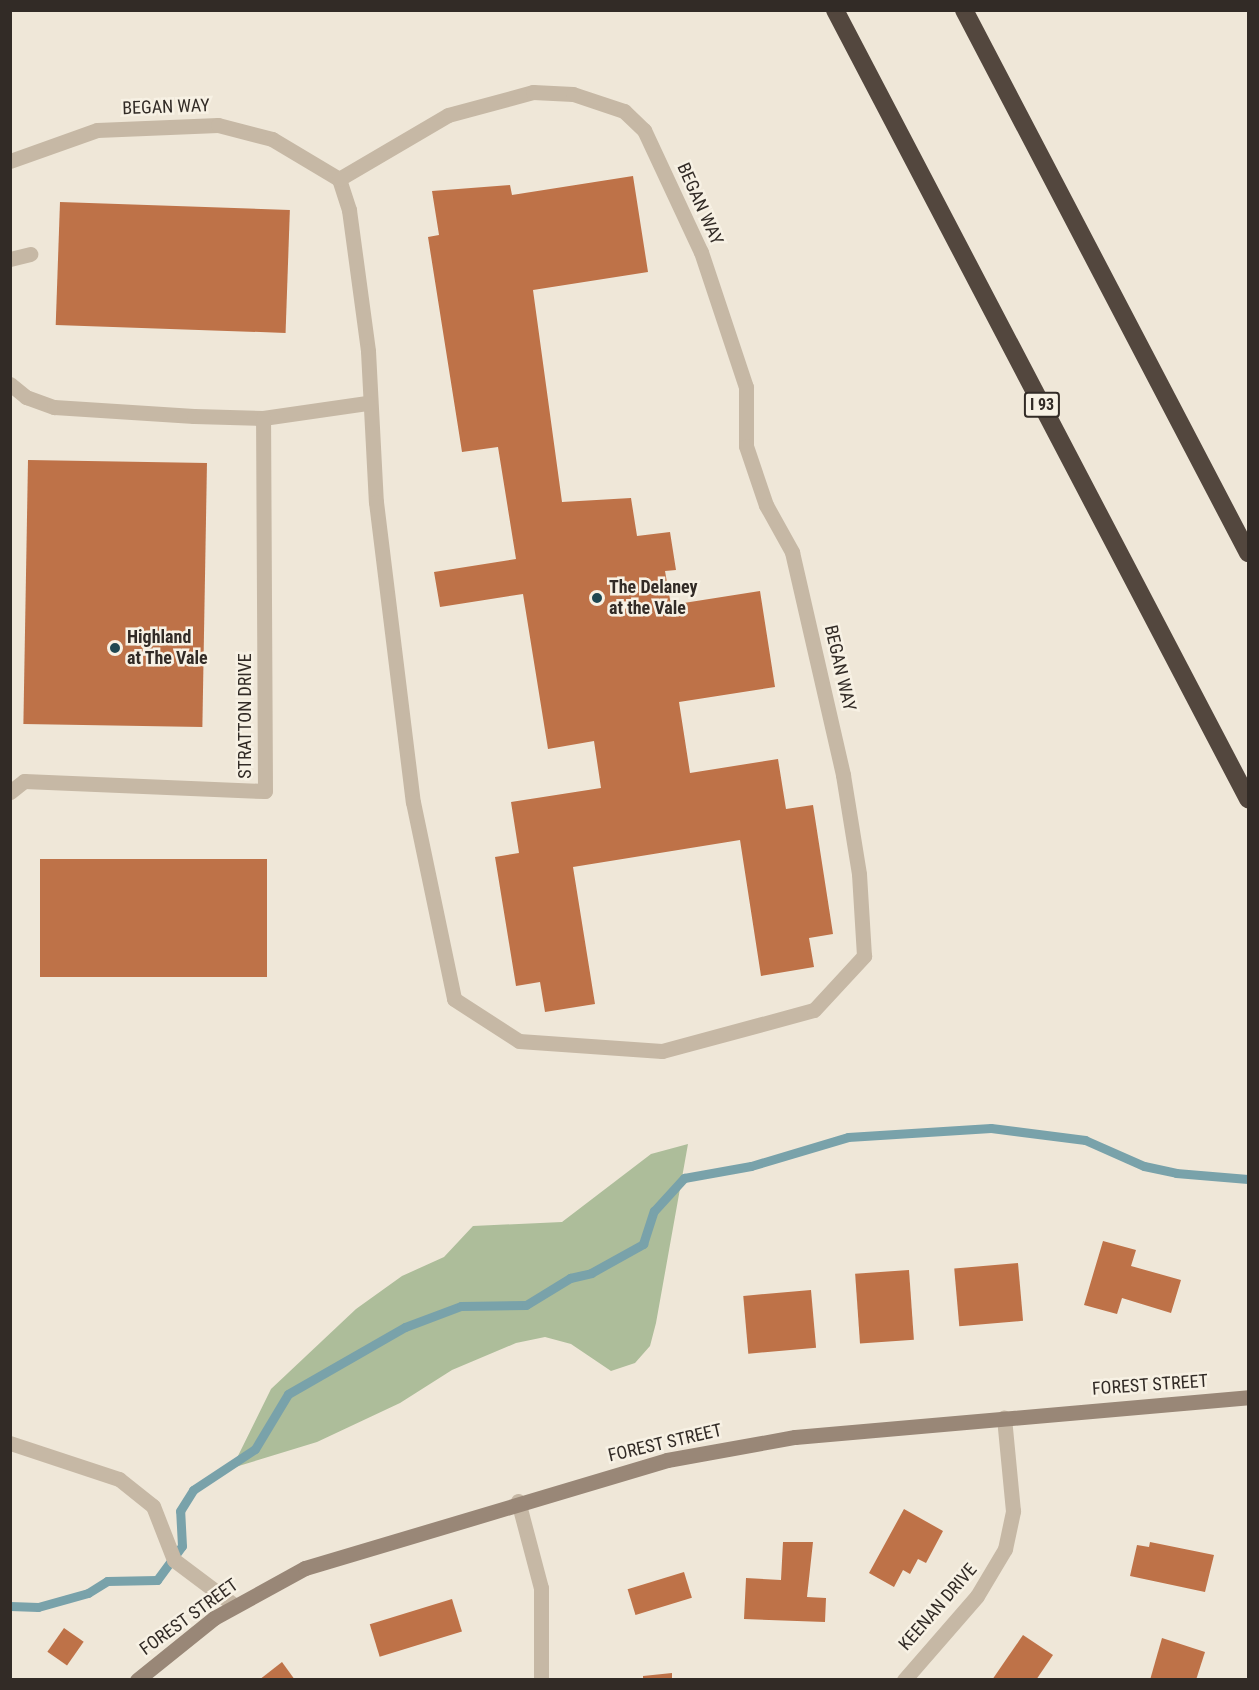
<!DOCTYPE html>
<style>
body{margin:0}
#map{position:relative;width:1259px;height:1690px;overflow:hidden;background:#efe7d8;font-family:"Roboto Condensed",sans-serif}
div>[style]{position:absolute}
.green>*{inset:0;background:#adbd9a}
.stream>*{height:9px;margin:-4.5px;padding:0 4.5px;transform-origin:4.5px;border-radius:4.5px;background:#79a2aa}
.building>*{inset:0;background:#be7248;transform-origin:0 0}
.service>*{height:15px;margin:-7.5px;padding:0 7.5px;transform-origin:7.5px;border-radius:7.5px;background:#c6b8a5}
.minor>*{height:15px;margin:-7.5px;padding:0 7.5px;transform-origin:7.5px;border-radius:7.5px;background:#c6b8a5}
.secondary>*{height:15px;margin:-7.5px;padding:0 7.5px;transform-origin:7.5px;border-radius:7.5px;background:#998777}
.motorway>*{height:18px;margin:-9px;padding:0 9px;transform-origin:9px;border-radius:9px;background:#53473e}
.dots>*{width:16px;height:16px;translate:-50% -50%;box-sizing:border-box;border:3px solid #f7f1e4;border-radius:50%}
span{translate:-50% -50%;white-space:nowrap;text-align:center;line-height:1.15;-webkit-text-stroke:5px #f7f1e4;paint-order:stroke}
.shield-label span{padding:2px 4px;background:#f7f1e4;border:2px solid;border-radius:4px;-webkit-text-stroke-width:0}
.shield-label{font-size:16px;color:#322b26;font-weight:700}
.street-label{font-size:18px;color:#322b26}
.poi-label{font-size:18px;color:#322b26;font-weight:700}
.left{translate:0 -50%;text-align:left}
.frame{position:absolute;inset:0;border:12px solid #322b26;pointer-events:none}
</style>
<div id="map">
<div class="green">
<i style="clip-path:polygon(688px 1144px,656px 1323px,650px 1346px,635px 1363px,611px 1371px,571px 1344px,545px 1337px,516px 1343px,452px 1370px,400px 1403px,317px 1442px,232px 1468px,271px 1389px,356px 1309px,402px 1276px,444px 1257px,473px 1226px,562px 1222px,651px 1154px)"></i>
</div>
<div class="stream">
<i style="left:10px;top:1606px;width:28px;rotate:2deg"></i>
<i style="left:38px;top:1607px;width:52px;rotate:-15.6deg"></i>
<i style="left:88px;top:1593px;width:22px;rotate:-32deg"></i>
<i style="left:107px;top:1581px;width:50px;rotate:-1.1deg"></i>
<i style="left:157px;top:1580px;width:42px;rotate:-53.7deg"></i>
<i style="left:182px;top:1546px;width:35px;rotate:-93deg"></i>
<i style="left:180px;top:1511px;width:25px;rotate:-58deg"></i>
<i style="left:193px;top:1490px;width:74px;rotate:-33.5deg"></i>
<i style="left:255px;top:1449px;width:64px;rotate:-59deg"></i>
<i style="left:288px;top:1394px;width:135px;rotate:-29.8deg"></i>
<i style="left:405px;top:1327px;width:60px;rotate:-20.6deg"></i>
<i style="left:461px;top:1306px;width:65px;rotate:-0.9deg"></i>
<i style="left:526px;top:1305px;width:52px;rotate:-31.5deg"></i>
<i style="left:570px;top:1278px;width:22px;rotate:-13deg"></i>
<i style="left:591px;top:1273px;width:60px;rotate:-29.1deg"></i>
<i style="left:643px;top:1244px;width:35px;rotate:-72deg"></i>
<i style="left:654px;top:1211px;width:45px;rotate:-47.7deg"></i>
<i style="left:684px;top:1178px;width:68px;rotate:-10.2deg"></i>
<i style="left:751px;top:1166px;width:101px;rotate:-16.6deg"></i>
<i style="left:848px;top:1137px;width:143px;rotate:-3.6deg"></i>
<i style="left:991px;top:1128px;width:95px;rotate:7.3deg"></i>
<i style="left:1085px;top:1140px;width:64px;rotate:23.8deg"></i>
<i style="left:1144px;top:1166px;width:33px;rotate:12deg"></i>
<i style="left:1176px;top:1173px;width:72px;rotate:4.8deg"></i>
</div>
<div class="building">
<i style="clip-path:polygon(633px 176px,648px 272px,533px 290px,562px 502px,631px 498px,637px 536px,670px 532px,676px 570px,665px 571px,671px 605px,760px 591px,775px 687px,679px 702px,690px 773px,778px 759px,786px 809px,813px 805px,833px 934px,809px 938px,814px 967px,761px 976px,740px 840px,573px 867px,595px 1004px,545px 1012px,540px 982px,516px 986px,495px 857px,519px 853px,511px 802px,601px 788px,594px 741px,548px 749px,523px 594px,440px 607px,434px 572px,516px 559px,498px 447px,462px 452px,428px 237px,439px 235px,432px 191px,510px 185px,512px 195px)"></i>
<i style="left:60px;top:202px;width:230px;height:123px;rotate:2deg"></i>
<i style="left:28px;top:460px;width:179px;height:264px;rotate:1deg"></i>
<i style="left:40px;top:859px;width:227px;height:118px"></i>
<i style="clip-path:polygon(1103px 1241px,1136px 1250px,1131px 1266px,1181px 1280px,1171px 1313px,1122px 1298px,1117px 1314px,1084px 1305px)"></i>
<i style="left:1018px;top:1263px;width:58px;height:64px;rotate:85deg"></i>
<i style="left:909px;top:1270px;width:70px;height:54px;rotate:86deg"></i>
<i style="left:811px;top:1290px;width:58px;height:68px;rotate:85deg"></i>
<i style="clip-path:polygon(904px 1509px,943px 1531px,926px 1563px,918px 1559px,910px 1574px,903px 1570px,894px 1587px,869px 1573px)"></i>
<i style="clip-path:polygon(783px 1542px,813px 1542px,807px 1597px,826px 1598px,825px 1622px,744px 1619px,746px 1578px,781px 1580px)"></i>
<i style="clip-path:polygon(1150px 1542px,1214px 1555px,1205px 1592px,1130px 1576px,1137px 1545px,1149px 1547px)"></i>
<i style="left:684px;top:1572px;width:27px;height:59px;rotate:73deg"></i>
<i style="left:452px;top:1599px;width:34px;height:86px;rotate:73deg"></i>
<i style="left:64px;top:1628px;width:24px;height:29px;rotate:35deg"></i>
<i style="clip-path:polygon(1023px 1635px,1053px 1655px,1036px 1680px,992px 1680px)"></i>
<i style="clip-path:polygon(1162px 1638px,1205px 1652px,1196px 1680px,1150px 1680px)"></i>
<i style="clip-path:polygon(282px 1662px,295px 1680px,259px 1680px)"></i>
<i style="clip-path:polygon(672px 1673px,672px 1680px,643px 1680px,643px 1676px)"></i>
</div>
<div class="service">
<i style="left:339px;top:179px;width:33px;rotate:72deg"></i>
<i style="left:349px;top:210px;width:142px;rotate:82.3deg"></i>
<i style="left:368px;top:351px;width:151px;rotate:87deg"></i>
<i style="left:376px;top:502px;width:302px;rotate:83deg"></i>
<i style="left:413px;top:802px;width:201px;rotate:78.2deg"></i>
<i style="left:454px;top:999px;width:77px;rotate:32.9deg"></i>
<i style="left:519px;top:1041px;width:143px;rotate:4deg"></i>
<i style="left:662px;top:1051px;width:157px;rotate:-15.1deg"></i>
<i style="left:814px;top:1010px;width:74px;rotate:-47.2deg"></i>
<i style="left:10px;top:1443px;width:115px;rotate:18.3deg"></i>
<i style="left:119px;top:1479px;width:43px;rotate:38.5deg"></i>
<i style="left:153px;top:1506px;width:58px;rotate:68.7deg"></i>
<i style="left:174px;top:1560px;width:75px;rotate:36.9deg"></i>
</div>
<div class="minor">
<i style="left:10px;top:161px;width:92px;rotate:-19.6deg"></i>
<i style="left:97px;top:130px;width:121px;rotate:-2.4deg"></i>
<i style="left:218px;top:125px;width:56px;rotate:14.5deg"></i>
<i style="left:272px;top:139px;width:78px;rotate:30.8deg"></i>
<i style="left:339px;top:179px;width:126px;rotate:-30.4deg"></i>
<i style="left:448px;top:115px;width:88px;rotate:-15.1deg"></i>
<i style="left:533px;top:92px;width:40px;rotate:2.9deg"></i>
<i style="left:573px;top:94px;width:54px;rotate:18.4deg"></i>
<i style="left:624px;top:111px;width:28px;rotate:44deg"></i>
<i style="left:644px;top:130px;width:135px;rotate:65deg"></i>
<i style="left:701px;top:252px;width:142px;rotate:71.6deg"></i>
<i style="left:746px;top:387px;width:59px;rotate:90deg"></i>
<i style="left:746px;top:446px;width:62px;rotate:71.3deg"></i>
<i style="left:766px;top:505px;width:54px;rotate:61deg"></i>
<i style="left:792px;top:552px;width:229px;rotate:77.1deg"></i>
<i style="left:843px;top:775px;width:100px;rotate:80.8deg"></i>
<i style="left:859px;top:874px;width:82px;rotate:86.5deg"></i>
<i style="left:10px;top:259px;width:21px;rotate:-14deg"></i>
<i style="left:10px;top:384px;width:21px;rotate:39deg"></i>
<i style="left:26px;top:397px;width:30px;rotate:20deg"></i>
<i style="left:54px;top:407px;width:140px;rotate:3.7deg"></i>
<i style="left:194px;top:416px;width:69px;rotate:1.7deg"></i>
<i style="left:263px;top:418px;width:105px;rotate:-8.2deg"></i>
<i style="left:10px;top:792px;width:18px;rotate:-38deg"></i>
<i style="left:24px;top:781px;width:241px;rotate:2.4deg"></i>
<i style="left:265px;top:791px;width:373px;rotate:-90.3deg"></i>
<i style="left:518px;top:1501px;width:90px;rotate:75.2deg"></i>
<i style="left:541px;top:1588px;width:92px;rotate:90deg"></i>
<i style="left:904px;top:1680px;width:111px;rotate:-49deg"></i>
<i style="left:977px;top:1596px;width:55px;rotate:-59.2deg"></i>
<i style="left:1005px;top:1549px;width:39px;rotate:-78deg"></i>
<i style="left:1013px;top:1511px;width:94px;rotate:-95.5deg"></i>
</div>
<div class="secondary">
<i style="left:137px;top:1680px;width:99px;rotate:-38.8deg"></i>
<i style="left:214px;top:1618px;width:104px;rotate:-28.8deg"></i>
<i style="left:305px;top:1568px;width:378px;rotate:-16.6deg"></i>
<i style="left:667px;top:1460px;width:130px;rotate:-10.2deg"></i>
<i style="left:795px;top:1437px;width:455px;rotate:-5deg"></i>
</div>
<div class="motorway">
<i style="left:835px;top:10px;width:891px;rotate:62.37deg"></i>
<i style="left:964px;top:10px;width:613px;rotate:62.39deg"></i>
</div>
<div class="dots">
<i style="left:597px;top:598px;background:#1f4751"></i>
<i style="left:115px;top:648px;background:#1f4751"></i>
</div>
<div class="shield-label">
<span style="left:1042px;top:405px">I 93</span>
</div>
<div class="street-label">
<span style="left:166px;top:107px;rotate:-2deg">BEGAN WAY</span>
<span style="left:700px;top:204px;rotate:66deg">BEGAN WAY</span>
<span style="left:840px;top:668px;rotate:77deg">BEGAN WAY</span>
<span style="left:245px;top:716px;rotate:-90deg">STRATTON DRIVE</span>
<span style="left:1150px;top:1385px;rotate:-4deg">FOREST STREET</span>
<span style="left:665px;top:1443px;rotate:-13deg">FOREST STREET</span>
<span style="left:938px;top:1607px;rotate:-49deg">KEENAN DRIVE</span>
<span style="left:189px;top:1617px;rotate:-36deg">FOREST STREET</span>
</div>
<div class="poi-label">
<span class="left" style="left:609px;top:598px">The Delaney<br>at the Vale</span>
<span class="left" style="left:127px;top:648px">Highland<br>at The Vale</span>
</div>
<div class="frame"></div>
</div>
